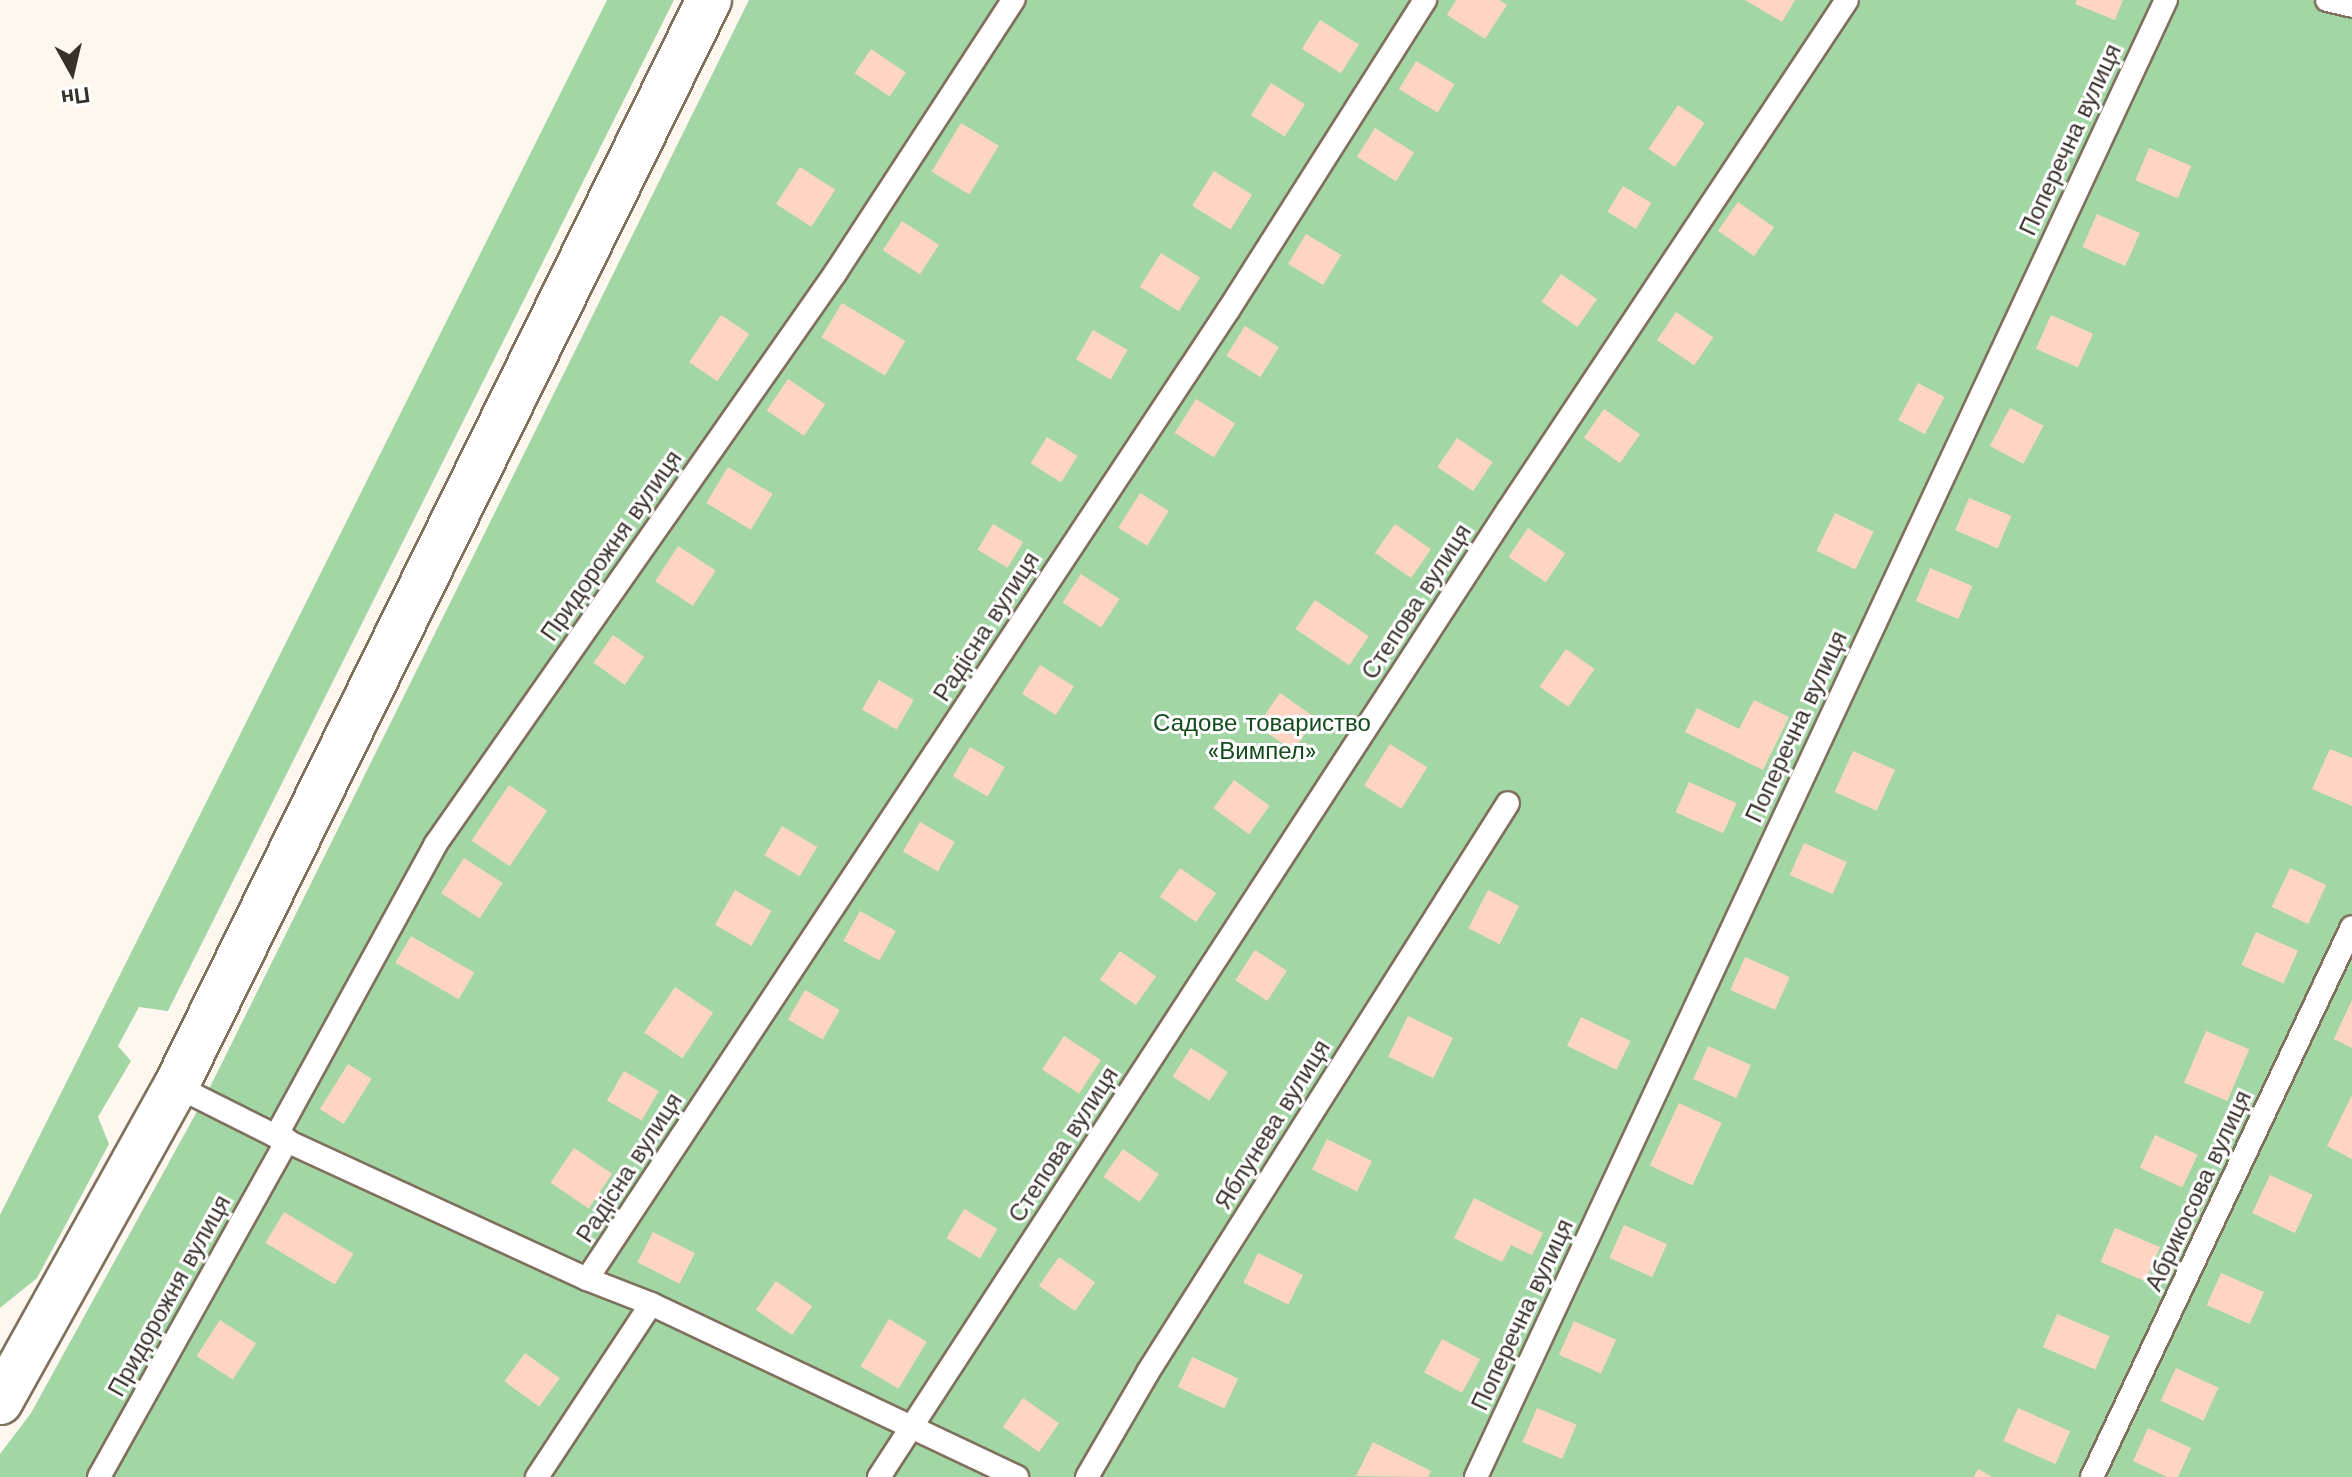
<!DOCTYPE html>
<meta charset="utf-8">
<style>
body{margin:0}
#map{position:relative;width:2352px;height:1477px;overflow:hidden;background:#fef7ef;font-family:"Work Sans",sans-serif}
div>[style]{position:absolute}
.green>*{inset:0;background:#a2d7a5}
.building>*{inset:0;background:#fed4c3;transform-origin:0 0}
.roads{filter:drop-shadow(2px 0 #7f705d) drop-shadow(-2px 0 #7f705d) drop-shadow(0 2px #7f705d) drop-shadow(0 -2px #7f705d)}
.service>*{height:22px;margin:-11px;padding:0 11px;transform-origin:11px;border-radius:11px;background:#fff}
.tertiary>*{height:44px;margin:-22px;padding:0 22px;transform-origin:22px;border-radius:22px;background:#fff}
span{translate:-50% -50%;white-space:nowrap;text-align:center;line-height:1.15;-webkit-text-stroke:6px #fff;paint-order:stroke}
.street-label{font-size:24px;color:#38312a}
.park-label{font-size:24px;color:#154c1e}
.north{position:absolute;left:32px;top:32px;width:80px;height:80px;-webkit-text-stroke:6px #fff;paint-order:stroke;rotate:172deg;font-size:22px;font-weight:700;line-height:32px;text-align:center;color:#38312a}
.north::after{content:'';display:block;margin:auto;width:28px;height:36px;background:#38312a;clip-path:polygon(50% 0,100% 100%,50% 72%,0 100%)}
</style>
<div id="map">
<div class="green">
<i style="clip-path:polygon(607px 0,674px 0,168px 1011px,139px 1007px,118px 1046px,131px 1061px,98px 1117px,109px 1144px,37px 1278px,0 1308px,0 1215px)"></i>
<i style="clip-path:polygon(749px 0,2352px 0,2352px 1477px,0 1477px,0 1454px,31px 1413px,206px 1095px)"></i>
</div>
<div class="building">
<i style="clip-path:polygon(1456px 0,1499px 0,1507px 5px,1485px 39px,1447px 15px)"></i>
<i style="clip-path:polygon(1745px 0,1795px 0,1782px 22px)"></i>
<i style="clip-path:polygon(2077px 0,2123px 0,2115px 20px,2075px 4px)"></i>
<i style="left:1320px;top:20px;width:46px;height:34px;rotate:32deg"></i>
<i style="left:871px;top:49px;width:42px;height:29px;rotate:34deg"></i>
<i style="left:1416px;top:61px;width:45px;height:33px;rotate:31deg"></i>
<i style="left:1271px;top:83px;width:40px;height:38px;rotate:32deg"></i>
<i style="left:1678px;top:105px;width:32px;height:53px;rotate:34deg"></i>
<i style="left:961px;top:123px;width:44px;height:57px;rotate:31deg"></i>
<i style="left:1375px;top:128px;width:46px;height:34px;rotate:32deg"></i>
<i style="left:2149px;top:148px;width:46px;height:35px;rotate:23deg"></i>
<i style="left:800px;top:167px;width:42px;height:44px;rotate:33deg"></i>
<i style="left:1214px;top:171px;width:45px;height:41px;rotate:32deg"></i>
<i style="left:1623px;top:186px;width:33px;height:30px;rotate:31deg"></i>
<i style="left:1738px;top:202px;width:44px;height:35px;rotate:35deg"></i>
<i style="left:2097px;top:214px;width:47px;height:36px;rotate:24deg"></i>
<i style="left:902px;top:221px;width:44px;height:35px;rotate:33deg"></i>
<i style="left:1306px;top:234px;width:41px;height:35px;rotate:31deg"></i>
<i style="left:1161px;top:253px;width:46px;height:40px;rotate:32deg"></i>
<i style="left:1561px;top:274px;width:44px;height:34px;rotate:35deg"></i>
<i style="left:842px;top:303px;width:74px;height:40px;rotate:31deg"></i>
<i style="left:1676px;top:312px;width:45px;height:34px;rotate:34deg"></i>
<i style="left:721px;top:315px;width:34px;height:57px;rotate:34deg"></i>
<i style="left:2051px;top:315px;width:46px;height:37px;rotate:24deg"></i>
<i style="left:1245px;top:326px;width:40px;height:35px;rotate:32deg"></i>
<i style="left:1093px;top:330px;width:40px;height:34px;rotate:30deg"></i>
<i style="left:788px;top:379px;width:45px;height:38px;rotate:34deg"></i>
<i style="left:1918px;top:383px;width:30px;height:42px;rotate:28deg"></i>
<i style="left:1196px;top:399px;width:46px;height:40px;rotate:32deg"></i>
<i style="left:2010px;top:408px;width:38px;height:43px;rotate:28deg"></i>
<i style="left:1604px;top:409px;width:44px;height:35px;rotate:35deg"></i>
<i style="left:1047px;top:437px;width:36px;height:31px;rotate:32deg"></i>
<i style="left:1457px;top:438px;width:43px;height:35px;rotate:34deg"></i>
<i style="left:728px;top:467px;width:52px;height:42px;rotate:31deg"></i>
<i style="left:1140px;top:493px;width:34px;height:41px;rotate:32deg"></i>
<i style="left:1969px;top:498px;width:46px;height:35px;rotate:23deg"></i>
<i style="left:1835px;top:513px;width:43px;height:42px;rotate:26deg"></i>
<i style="left:993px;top:524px;width:35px;height:30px;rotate:31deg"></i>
<i style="left:1395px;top:524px;width:44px;height:35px;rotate:35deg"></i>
<i style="left:1528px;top:528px;width:45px;height:35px;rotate:34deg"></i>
<i style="left:678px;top:546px;width:45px;height:42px;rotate:33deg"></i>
<i style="left:1930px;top:568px;width:46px;height:36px;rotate:23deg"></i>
<i style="left:1081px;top:574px;width:46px;height:34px;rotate:33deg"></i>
<i style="left:1315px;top:600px;width:65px;height:35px;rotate:34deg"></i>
<i style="left:613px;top:635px;width:38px;height:34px;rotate:35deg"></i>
<i style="left:1566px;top:649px;width:35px;height:46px;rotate:35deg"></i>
<i style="left:1040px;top:665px;width:40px;height:34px;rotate:32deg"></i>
<i style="left:879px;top:680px;width:40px;height:34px;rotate:30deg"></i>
<i style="left:1280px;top:693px;width:44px;height:40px;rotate:35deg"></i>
<i style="clip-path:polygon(1754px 700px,1789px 717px,1763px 770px,1685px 732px,1697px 708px,1739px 729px)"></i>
<i style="left:1390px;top:744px;width:44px;height:49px;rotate:32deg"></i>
<i style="left:970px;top:747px;width:40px;height:34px;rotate:30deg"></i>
<i style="clip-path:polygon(2330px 749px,2352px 758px,2352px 806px,2312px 789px)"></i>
<i style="left:1853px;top:751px;width:46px;height:45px;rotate:24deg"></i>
<i style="left:1234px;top:780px;width:44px;height:35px;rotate:36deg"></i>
<i style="left:1689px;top:782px;width:52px;height:33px;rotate:24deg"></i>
<i style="left:509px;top:785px;width:46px;height:67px;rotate:34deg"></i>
<i style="left:920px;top:822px;width:40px;height:34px;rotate:30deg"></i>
<i style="left:782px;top:826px;width:41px;height:34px;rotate:31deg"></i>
<i style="left:1804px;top:843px;width:47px;height:35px;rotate:24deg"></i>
<i style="left:464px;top:858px;width:46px;height:42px;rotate:33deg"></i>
<i style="left:1180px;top:868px;width:44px;height:35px;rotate:35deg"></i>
<i style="left:2290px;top:868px;width:40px;height:43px;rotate:25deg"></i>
<i style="left:735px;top:890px;width:42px;height:40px;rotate:30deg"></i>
<i style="left:1488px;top:890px;width:35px;height:43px;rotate:27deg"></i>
<i style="left:860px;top:911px;width:41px;height:34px;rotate:29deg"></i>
<i style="left:2256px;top:932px;width:46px;height:36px;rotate:24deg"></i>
<i style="left:411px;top:936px;width:73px;height:31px;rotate:30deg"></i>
<i style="left:1255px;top:950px;width:38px;height:36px;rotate:33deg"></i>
<i style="left:1120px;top:951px;width:44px;height:35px;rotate:35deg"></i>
<i style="left:1745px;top:957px;width:49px;height:36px;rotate:24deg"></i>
<i style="left:675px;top:987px;width:46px;height:55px;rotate:34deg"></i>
<i style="left:805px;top:990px;width:40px;height:34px;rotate:30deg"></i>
<i style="clip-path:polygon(2352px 1000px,2352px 1048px,2334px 1039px)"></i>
<i style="left:1408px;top:1016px;width:50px;height:45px;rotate:26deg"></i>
<i style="left:1581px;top:1017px;width:55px;height:32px;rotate:26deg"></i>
<i style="left:2206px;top:1031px;width:47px;height:56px;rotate:23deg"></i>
<i style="left:1064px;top:1036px;width:44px;height:40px;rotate:33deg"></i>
<i style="left:1708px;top:1046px;width:47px;height:36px;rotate:24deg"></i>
<i style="left:1191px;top:1048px;width:44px;height:34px;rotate:33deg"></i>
<i style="left:348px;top:1064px;width:28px;height:53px;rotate:32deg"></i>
<i style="left:624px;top:1071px;width:40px;height:34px;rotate:30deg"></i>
<i style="clip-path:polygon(2352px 1095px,2352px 1159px,2327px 1146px)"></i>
<i style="left:1679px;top:1103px;width:47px;height:69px;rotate:25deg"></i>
<i style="left:2155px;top:1135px;width:47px;height:36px;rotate:25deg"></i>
<i style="left:1327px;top:1139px;width:50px;height:34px;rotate:26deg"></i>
<i style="left:574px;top:1148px;width:46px;height:42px;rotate:34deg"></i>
<i style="left:1123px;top:1149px;width:44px;height:34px;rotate:35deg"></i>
<i style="left:2270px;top:1175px;width:47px;height:42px;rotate:25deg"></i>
<i style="clip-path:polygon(1474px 1198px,1543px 1233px,1532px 1255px,1511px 1245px,1502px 1262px,1454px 1238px)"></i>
<i style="left:964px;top:1209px;width:39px;height:34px;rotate:31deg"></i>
<i style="left:284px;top:1212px;width:81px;height:36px;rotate:31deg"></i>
<i style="left:1624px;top:1225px;width:47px;height:36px;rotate:24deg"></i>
<i style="left:2115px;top:1228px;width:49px;height:37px;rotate:23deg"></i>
<i style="left:653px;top:1232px;width:47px;height:34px;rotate:27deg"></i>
<i style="left:1258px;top:1253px;width:50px;height:33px;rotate:26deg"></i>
<i style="left:1059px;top:1257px;width:44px;height:35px;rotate:35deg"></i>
<i style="left:2221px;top:1273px;width:47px;height:35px;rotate:24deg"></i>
<i style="left:776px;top:1281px;width:44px;height:35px;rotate:35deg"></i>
<i style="left:2057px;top:1314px;width:57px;height:36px;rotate:23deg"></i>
<i style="left:889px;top:1319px;width:44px;height:55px;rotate:31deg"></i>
<i style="left:220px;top:1320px;width:43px;height:43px;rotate:33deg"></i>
<i style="left:1574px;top:1321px;width:46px;height:37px;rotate:24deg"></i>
<i style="left:1442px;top:1339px;width:43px;height:38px;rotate:28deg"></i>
<i style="left:525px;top:1353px;width:43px;height:35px;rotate:36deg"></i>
<i style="left:1192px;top:1357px;width:51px;height:33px;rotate:25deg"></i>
<i style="left:2176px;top:1368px;width:47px;height:36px;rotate:25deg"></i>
<i style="left:1023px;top:1398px;width:44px;height:35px;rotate:35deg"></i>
<i style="left:1537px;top:1408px;width:43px;height:37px;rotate:23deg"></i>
<i style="left:2018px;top:1408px;width:57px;height:36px;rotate:24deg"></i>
<i style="clip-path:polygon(2148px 1428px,2191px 1448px,2178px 1477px,2167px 1477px,2133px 1461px)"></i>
<i style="clip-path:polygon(1373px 1442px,1431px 1471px,1428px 1477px,1356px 1476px)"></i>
<i style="clip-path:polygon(1978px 1469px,1992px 1477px,1974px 1477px)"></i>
</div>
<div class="roads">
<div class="service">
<i style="left:2327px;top:0;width:26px;rotate:13deg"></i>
<i style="left:176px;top:1086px;width:112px;rotate:26.6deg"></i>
<i style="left:276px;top:1136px;width:342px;rotate:24.7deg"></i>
<i style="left:587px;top:1279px;width:69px;rotate:21.3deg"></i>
<i style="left:651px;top:1304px;width:405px;rotate:25.3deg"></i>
<i style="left:276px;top:1136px;width:332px;rotate:-61.3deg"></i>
<i style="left:435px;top:845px;width:699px;rotate:-55.01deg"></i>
<i style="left:836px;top:272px;width:325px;rotate:-56.9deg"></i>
<i style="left:587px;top:1279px;width:1163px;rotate:-56.5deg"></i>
<i style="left:1229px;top:309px;width:366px;rotate:-57.6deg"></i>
<i style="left:99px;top:1477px;width:386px;rotate:-60.8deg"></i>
<i style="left:537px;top:1477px;width:207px;rotate:-56.6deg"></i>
<i style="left:879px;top:1477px;width:1154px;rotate:-56.96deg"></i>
<i style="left:1508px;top:510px;width:612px;rotate:-56.39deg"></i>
<i style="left:1087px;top:1477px;width:121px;rotate:-59.8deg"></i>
<i style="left:1148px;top:1372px;width:673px;rotate:-57.68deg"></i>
<i style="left:1476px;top:1477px;width:1630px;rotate:-64.96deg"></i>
<i style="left:2092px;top:1477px;width:608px;rotate:-64.7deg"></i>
</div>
<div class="tertiary">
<i style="left:0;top:1402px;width:362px;rotate:-60.9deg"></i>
<i style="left:176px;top:1086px;width:1210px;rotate:-63.86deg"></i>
</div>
</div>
<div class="street-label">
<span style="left:2071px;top:140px;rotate:-65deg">Поперечна вулиця</span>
<span style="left:612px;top:546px;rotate:-55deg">Придорожня вулиця</span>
<span style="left:1417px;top:602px;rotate:-57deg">Степова вулиця</span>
<span style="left:987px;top:627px;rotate:-57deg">Радісна вулиця</span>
<span style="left:1797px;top:727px;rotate:-65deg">Поперечна вулиця</span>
<span style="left:1273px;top:1125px;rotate:-58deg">Яблунева вулиця</span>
<span style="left:1064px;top:1145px;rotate:-57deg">Степова вулиця</span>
<span style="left:630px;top:1168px;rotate:-57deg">Радісна вулиця</span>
<span style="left:2199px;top:1191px;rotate:-65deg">Абрикосова вулиця</span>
<span style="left:170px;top:1296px;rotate:-61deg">Придорожня вулиця</span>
<span style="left:1523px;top:1315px;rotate:-65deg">Поперечна вулиця</span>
</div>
<div class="park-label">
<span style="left:1262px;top:738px">Садове товариство<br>«Вимпел»</span>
</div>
<div class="north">Пн</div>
</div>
